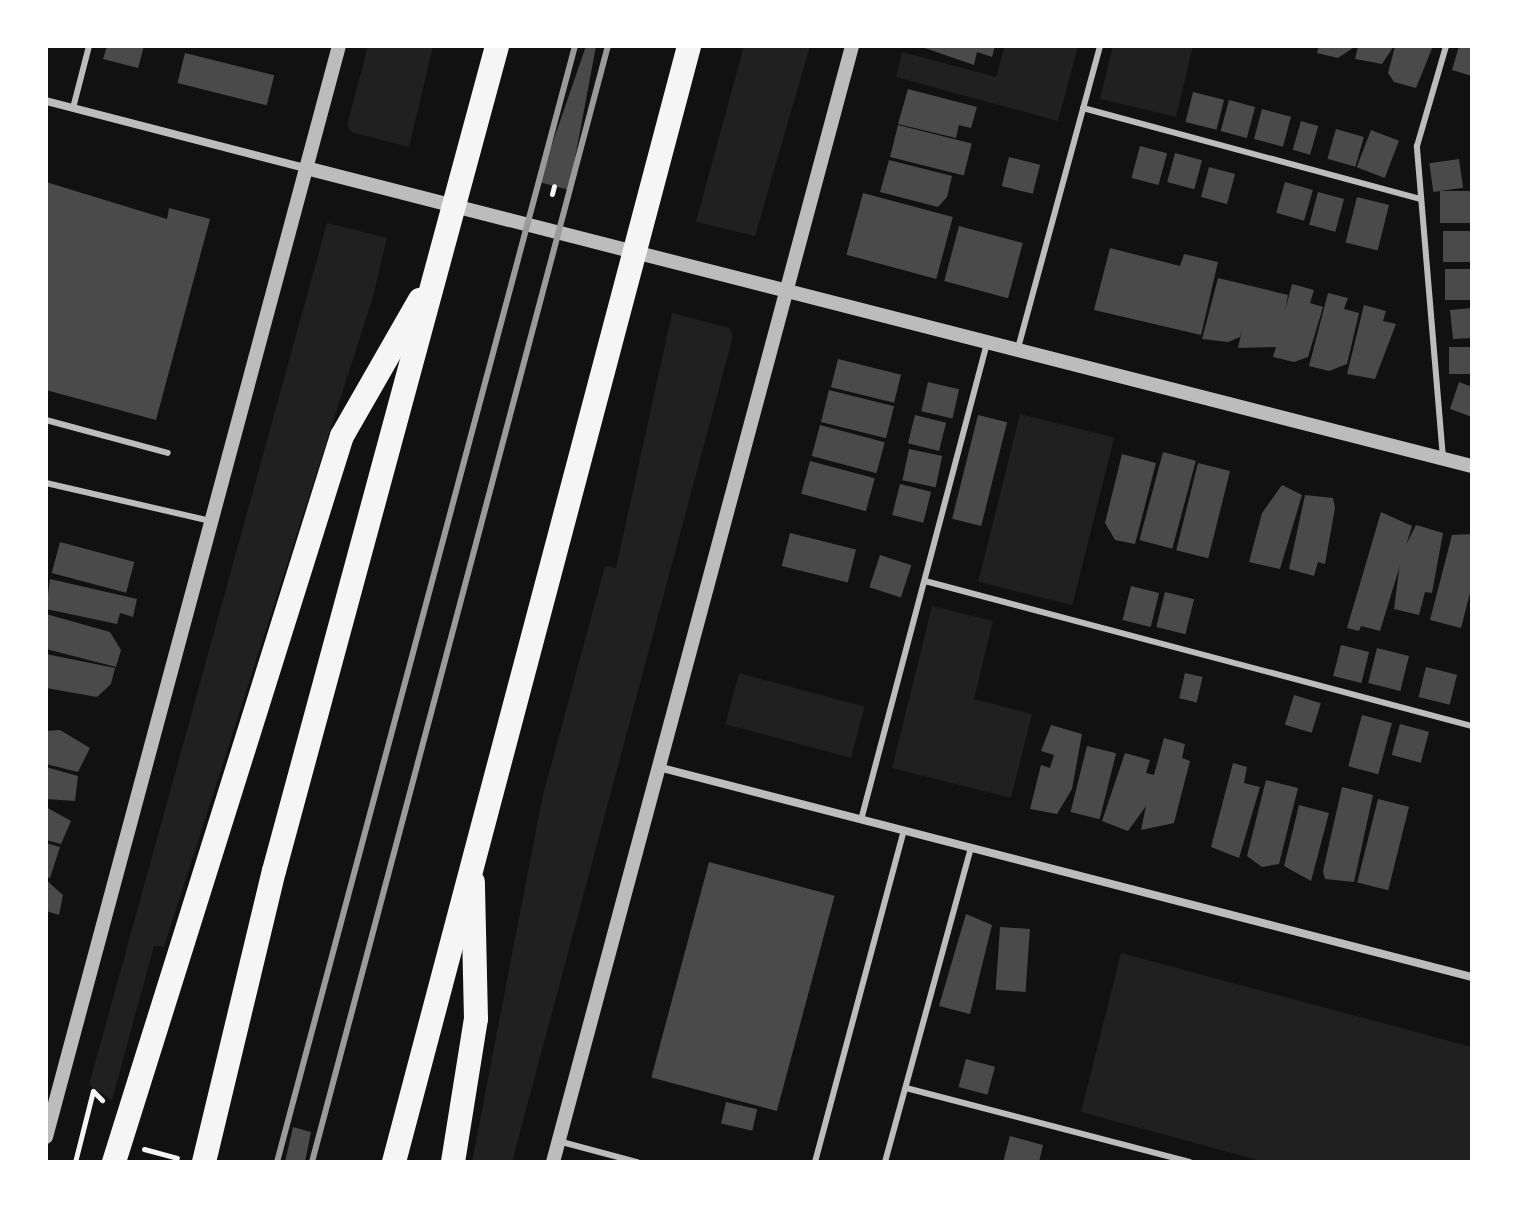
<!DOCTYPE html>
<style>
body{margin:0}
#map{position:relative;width:1518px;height:1208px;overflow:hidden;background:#111;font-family:"Source Sans 3",sans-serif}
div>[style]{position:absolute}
.green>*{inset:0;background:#202020;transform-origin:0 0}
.building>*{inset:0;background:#4a4a4a;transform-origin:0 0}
.path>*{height:5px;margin:-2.5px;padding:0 2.5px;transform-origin:2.5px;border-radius:2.5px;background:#f5f5f5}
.service>*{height:6px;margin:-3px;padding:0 3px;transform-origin:3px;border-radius:3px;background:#bcbcbc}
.minor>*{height:8px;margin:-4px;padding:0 4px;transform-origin:4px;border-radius:4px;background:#bcbcbc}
.tertiary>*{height:14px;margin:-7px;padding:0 7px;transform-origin:7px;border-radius:7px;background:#bcbcbc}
.motorway>*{height:24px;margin:-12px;padding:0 12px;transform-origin:12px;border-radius:12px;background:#f5f5f5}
.rail>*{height:6px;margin:-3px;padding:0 3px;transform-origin:3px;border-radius:3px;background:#9a9a9a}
span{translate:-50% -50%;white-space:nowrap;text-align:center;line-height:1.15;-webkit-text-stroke:7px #fff;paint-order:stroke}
.frame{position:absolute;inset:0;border:48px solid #fff;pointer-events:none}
</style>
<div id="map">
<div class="green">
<i style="clip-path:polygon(368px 46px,433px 46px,409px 147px,351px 132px,347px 125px)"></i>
<i style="clip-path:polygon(744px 46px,810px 46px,755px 236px,696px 222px)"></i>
<i style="clip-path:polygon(1005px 46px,1078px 46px,1058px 121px,896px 77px,902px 52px,996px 77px)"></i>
<i style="clip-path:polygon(1113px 46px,1193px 46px,1176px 117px,1100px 99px)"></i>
<i style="clip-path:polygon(327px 223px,387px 238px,373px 297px,164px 947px,154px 946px,112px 1100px,89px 1085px)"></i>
<i style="clip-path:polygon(672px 313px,729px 328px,733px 336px,512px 1162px,472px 1162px,542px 799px,605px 566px,616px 568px)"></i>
<i style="left:1020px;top:414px;width:97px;height:173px;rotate:14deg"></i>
<i style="clip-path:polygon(932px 606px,993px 621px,974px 699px,1032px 714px,1011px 798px,892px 768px)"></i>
<i style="left:739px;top:673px;width:130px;height:53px;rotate:15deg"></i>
<i style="clip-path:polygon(1121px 953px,1472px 1047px,1472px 1162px,1265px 1162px,1081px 1112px)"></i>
</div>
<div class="building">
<i style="clip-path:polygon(107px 46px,144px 46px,138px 68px,103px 59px)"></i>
<i style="clip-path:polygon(586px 46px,596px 46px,569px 190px,539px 182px)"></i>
<i style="clip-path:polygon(919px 46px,995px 46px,992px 57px,977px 52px,974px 65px)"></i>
<i style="clip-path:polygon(1319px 46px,1356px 46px,1338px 58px,1317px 53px)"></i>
<i style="clip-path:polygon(1358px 46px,1394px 46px,1382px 64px,1355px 59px)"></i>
<i style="clip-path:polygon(1395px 46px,1433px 46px,1416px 88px,1394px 82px,1388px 73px)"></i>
<i style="clip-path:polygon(1459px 46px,1472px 46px,1472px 76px,1452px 70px)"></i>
<i style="left:185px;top:53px;width:92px;height:31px;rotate:14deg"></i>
<i style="clip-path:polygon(908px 89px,977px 107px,971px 128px,959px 125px,956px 138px,898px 124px)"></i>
<i style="left:1193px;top:92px;width:32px;height:31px;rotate:14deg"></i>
<i style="left:1229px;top:100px;width:27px;height:32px;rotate:15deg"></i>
<i style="left:1262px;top:109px;width:30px;height:31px;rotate:15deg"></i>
<i style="left:1301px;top:121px;width:18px;height:30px;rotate:16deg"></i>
<i style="left:898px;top:125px;width:76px;height:33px;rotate:14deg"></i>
<i style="left:1336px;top:129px;width:29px;height:31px;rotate:16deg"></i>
<i style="left:1371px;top:130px;width:30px;height:40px;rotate:21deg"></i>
<i style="left:1140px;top:146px;width:28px;height:33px;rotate:15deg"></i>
<i style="left:1175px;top:153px;width:28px;height:30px;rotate:15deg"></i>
<i style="left:1009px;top:157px;width:32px;height:30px;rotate:14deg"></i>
<i style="left:1459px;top:159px;width:29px;height:30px;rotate:82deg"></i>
<i style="clip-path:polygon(889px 160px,952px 176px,947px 197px,938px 207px,880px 192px)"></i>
<i style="left:1209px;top:167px;width:27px;height:31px;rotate:15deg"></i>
<i style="clip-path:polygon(46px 182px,167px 219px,169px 208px,210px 219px,156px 420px,46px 390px)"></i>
<i style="left:1285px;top:182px;width:29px;height:32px;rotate:16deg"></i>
<i style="left:1472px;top:191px;width:32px;height:32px;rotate:90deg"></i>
<i style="left:1318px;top:192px;width:27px;height:34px;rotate:15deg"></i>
<i style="left:863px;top:193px;width:93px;height:64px;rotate:15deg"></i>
<i style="left:1357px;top:197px;width:33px;height:47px;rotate:14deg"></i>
<i style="left:959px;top:226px;width:66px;height:57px;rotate:15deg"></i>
<i style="left:1472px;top:231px;width:31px;height:29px;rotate:90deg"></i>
<i style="clip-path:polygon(1110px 248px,1180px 266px,1184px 254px,1218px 262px,1201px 335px,1094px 310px)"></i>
<i style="left:1472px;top:269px;width:31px;height:27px;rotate:90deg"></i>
<i style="clip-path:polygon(1218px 278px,1288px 295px,1285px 311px,1292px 284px,1314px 290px,1310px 303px,1323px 307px,1308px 357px,1294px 362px,1273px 357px,1276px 347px,1238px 348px,1243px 325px,1240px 337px,1228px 342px,1202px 339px)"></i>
<i style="clip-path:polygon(1328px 293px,1348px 298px,1344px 309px,1359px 313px,1347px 364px,1329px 371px,1309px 366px)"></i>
<i style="clip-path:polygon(1364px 305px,1386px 311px,1383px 321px,1396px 324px,1375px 379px,1347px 374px)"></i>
<i style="clip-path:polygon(1472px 308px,1472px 338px,1453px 339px,1450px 310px)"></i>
<i style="left:1472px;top:347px;width:27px;height:23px;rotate:90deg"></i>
<i style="left:838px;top:359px;width:65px;height:29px;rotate:14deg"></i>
<i style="left:928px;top:382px;width:32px;height:30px;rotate:13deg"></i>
<i style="clip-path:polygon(1459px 382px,1472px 387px,1472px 417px,1450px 409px)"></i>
<i style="left:829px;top:390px;width:67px;height:33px;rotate:14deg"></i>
<i style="left:915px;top:415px;width:32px;height:29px;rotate:14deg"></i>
<i style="left:978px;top:415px;width:30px;height:107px;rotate:14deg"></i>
<i style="left:820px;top:425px;width:67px;height:32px;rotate:15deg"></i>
<i style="left:909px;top:449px;width:34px;height:32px;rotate:12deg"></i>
<i style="left:1163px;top:452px;width:34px;height:91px;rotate:15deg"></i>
<i style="clip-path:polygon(1122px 454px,1156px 463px,1135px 544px,1115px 540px,1105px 523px)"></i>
<i style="left:810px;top:461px;width:67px;height:34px;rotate:15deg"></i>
<i style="left:1198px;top:463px;width:33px;height:90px;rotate:14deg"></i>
<i style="left:900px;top:484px;width:32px;height:32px;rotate:14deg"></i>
<i style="clip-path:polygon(1282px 485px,1302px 495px,1280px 569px,1249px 562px,1262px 513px)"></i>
<i style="clip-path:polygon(1305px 495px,1333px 498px,1335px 508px,1325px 564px,1318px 562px,1314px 576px,1289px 569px)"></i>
<i style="clip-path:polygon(1381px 512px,1412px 526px,1380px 631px,1361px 626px,1359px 631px,1347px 628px)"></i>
<i style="clip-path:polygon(1416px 525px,1443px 533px,1432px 593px,1425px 592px,1419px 615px,1394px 609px,1401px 555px)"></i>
<i style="left:790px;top:533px;width:68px;height:34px;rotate:14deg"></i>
<i style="clip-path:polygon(1472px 534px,1472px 585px,1461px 628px,1430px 620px,1452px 535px)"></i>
<i style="left:60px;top:542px;width:77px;height:32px;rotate:15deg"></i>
<i style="left:880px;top:555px;width:33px;height:34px;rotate:18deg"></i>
<i style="clip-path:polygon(50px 579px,137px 599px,133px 617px,120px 613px,117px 624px,46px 609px)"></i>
<i style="left:1131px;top:586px;width:29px;height:35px;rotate:14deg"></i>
<i style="left:1165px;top:592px;width:30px;height:36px;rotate:14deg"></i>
<i style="clip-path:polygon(46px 614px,110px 632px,121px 650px,116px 667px,46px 649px)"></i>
<i style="left:1341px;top:645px;width:29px;height:32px;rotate:14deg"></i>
<i style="left:1377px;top:648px;width:33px;height:36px;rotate:14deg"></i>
<i style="clip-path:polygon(46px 654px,115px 668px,111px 684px,97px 697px,46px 688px)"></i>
<i style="left:1426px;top:667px;width:32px;height:31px;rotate:14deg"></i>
<i style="left:1185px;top:673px;width:18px;height:26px;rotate:13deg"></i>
<i style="left:1294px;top:695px;width:28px;height:31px;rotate:17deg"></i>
<i style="left:1362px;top:715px;width:31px;height:53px;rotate:15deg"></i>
<i style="left:1400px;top:724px;width:30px;height:32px;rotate:15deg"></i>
<i style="clip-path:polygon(1051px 725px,1082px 734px,1072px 789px,1057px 814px,1030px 809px,1041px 765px,1050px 768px,1054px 755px,1041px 751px)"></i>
<i style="clip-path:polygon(60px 730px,90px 748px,78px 772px,46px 764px,46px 731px)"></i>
<i style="clip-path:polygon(1164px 738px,1185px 744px,1182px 758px,1190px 761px,1174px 823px,1141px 830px,1146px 806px,1128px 831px,1102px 821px,1125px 753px,1150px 760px,1146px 773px,1154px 775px)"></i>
<i style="left:1087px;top:746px;width:30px;height:68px;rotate:14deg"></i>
<i style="clip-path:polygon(1233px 763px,1247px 767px,1244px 783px,1260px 787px,1239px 858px,1211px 847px)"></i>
<i style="clip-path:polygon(46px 767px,78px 776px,75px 801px,46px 799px)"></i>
<i style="clip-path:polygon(1266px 780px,1298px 788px,1279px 864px,1262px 867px,1247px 856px)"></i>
<i style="clip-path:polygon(1342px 787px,1373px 795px,1354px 882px,1325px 879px,1323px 871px)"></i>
<i style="left:1378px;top:799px;width:32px;height:86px;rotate:14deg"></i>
<i style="clip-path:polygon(1299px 805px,1329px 813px,1311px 881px,1284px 866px)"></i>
<i style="clip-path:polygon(46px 807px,71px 821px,61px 844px,46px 840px)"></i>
<i style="clip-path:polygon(46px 843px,60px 847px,50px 878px,46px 877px)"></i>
<i style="left:709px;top:862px;width:130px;height:223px;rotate:15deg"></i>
<i style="clip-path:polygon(46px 880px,63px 895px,59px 915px,46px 911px)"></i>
<i style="clip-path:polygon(966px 914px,992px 925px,970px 1014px,939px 1006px)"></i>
<i style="left:1000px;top:927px;width:30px;height:63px;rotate:4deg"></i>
<i style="left:966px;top:1059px;width:30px;height:29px;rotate:15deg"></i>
<i style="left:726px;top:1102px;width:32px;height:22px;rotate:13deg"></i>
<i style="clip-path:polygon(293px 1127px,311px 1132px,305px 1162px,285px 1162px)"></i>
<i style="clip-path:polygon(1010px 1136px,1043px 1145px,1039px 1162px,1003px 1162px)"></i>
</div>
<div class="path">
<i style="left:552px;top:194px;width:8px;rotate:-76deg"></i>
<i style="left:144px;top:1149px;width:34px;rotate:15deg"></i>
<i style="left:75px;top:1162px;width:73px;rotate:-75.8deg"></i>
<i style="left:93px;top:1091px;width:13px;rotate:45deg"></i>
</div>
<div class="service">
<i style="left:73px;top:108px;width:64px;rotate:-75.5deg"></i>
<i style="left:1083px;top:108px;width:350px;rotate:15.1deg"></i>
<i style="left:1018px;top:348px;width:313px;rotate:-74.8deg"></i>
<i style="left:46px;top:420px;width:126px;rotate:15.1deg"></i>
<i style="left:1443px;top:458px;width:313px;rotate:-94.8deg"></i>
<i style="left:1417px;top:146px;width:104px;rotate:-73.8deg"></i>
<i style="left:46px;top:483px;width:168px;rotate:13deg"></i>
<i style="left:925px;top:581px;width:566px;rotate:14.85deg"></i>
<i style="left:861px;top:820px;width:492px;rotate:-75.2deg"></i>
<i style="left:906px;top:1088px;width:293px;rotate:14.6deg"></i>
<i style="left:558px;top:1141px;width:82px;rotate:14.9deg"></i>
<i style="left:815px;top:1162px;width:343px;rotate:-75deg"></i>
<i style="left:885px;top:1162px;width:326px;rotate:-74.7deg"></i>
</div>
<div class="minor">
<i style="left:46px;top:101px;width:268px;rotate:14.5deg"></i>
<i style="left:658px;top:767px;width:841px;rotate:14.47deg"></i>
</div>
<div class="tertiary">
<i style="left:306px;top:168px;width:1203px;rotate:14.34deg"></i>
<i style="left:46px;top:1137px;width:1130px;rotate:-74.97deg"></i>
<i style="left:553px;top:1162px;width:1155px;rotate:-75deg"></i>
</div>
<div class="motorway">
<i style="left:114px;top:1162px;width:761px;rotate:-72.57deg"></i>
<i style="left:342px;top:436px;width:157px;rotate:-60.2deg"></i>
<i style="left:204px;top:1162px;width:299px;rotate:-76.5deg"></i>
<i style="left:274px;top:871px;width:855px;rotate:-74.87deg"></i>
<i style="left:394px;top:1162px;width:1154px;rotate:-75.19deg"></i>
<i style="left:453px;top:1162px;width:145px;rotate:-80.9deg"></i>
<i style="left:476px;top:1019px;width:137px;rotate:-91.3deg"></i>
</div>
<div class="rail">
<i style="left:277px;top:1162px;width:1155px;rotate:-75.05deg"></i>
<i style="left:312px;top:1162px;width:1155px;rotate:-75.15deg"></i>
</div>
<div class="frame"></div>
</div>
